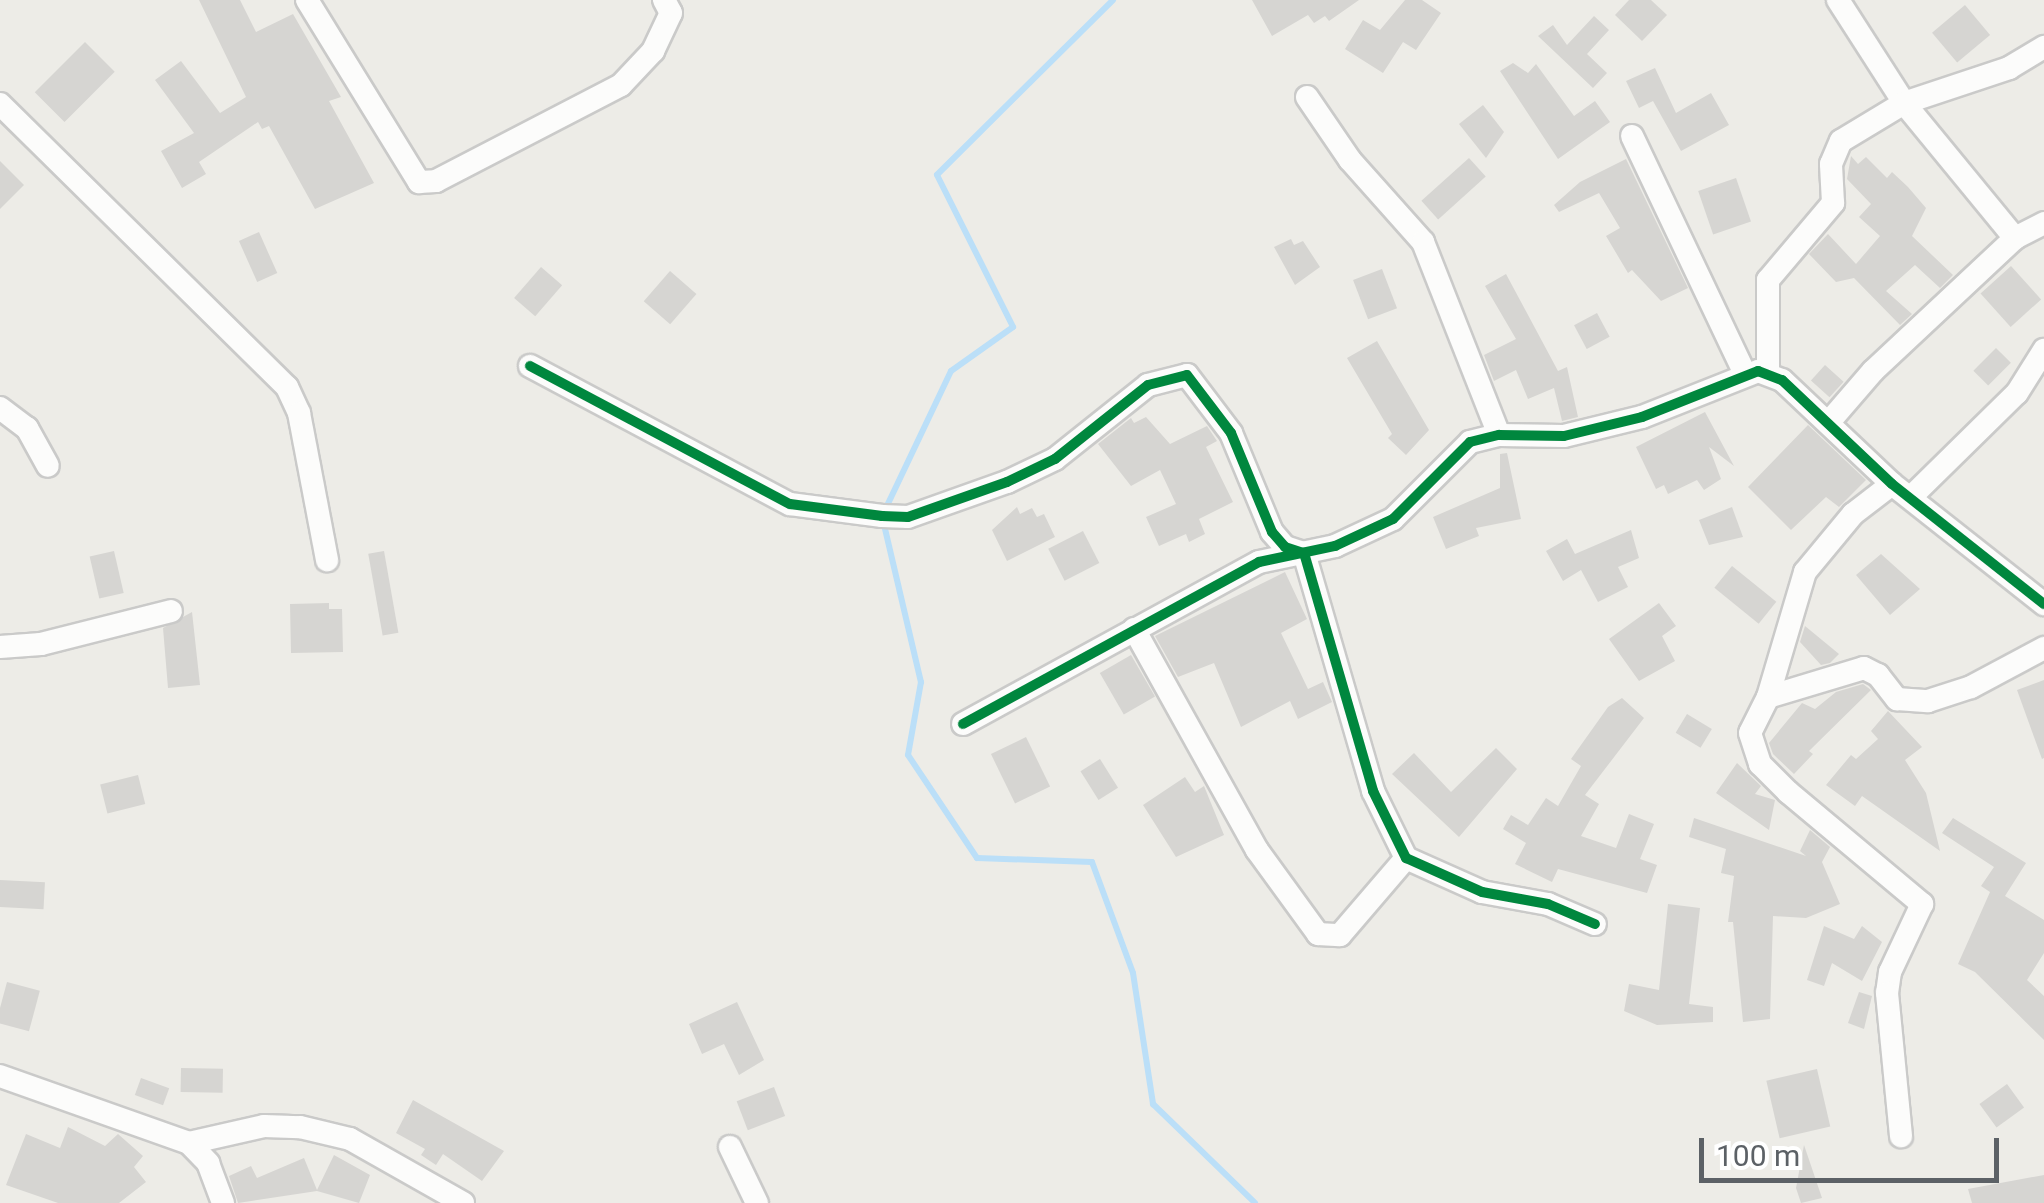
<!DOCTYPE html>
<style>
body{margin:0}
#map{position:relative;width:2044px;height:1203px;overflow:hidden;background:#edece7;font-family:Roboto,sans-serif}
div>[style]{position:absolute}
.stream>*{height:6px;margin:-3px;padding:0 3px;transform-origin:3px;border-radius:3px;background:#bbdff8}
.building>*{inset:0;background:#d6d5d2;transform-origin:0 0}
.roads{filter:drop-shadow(2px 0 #cacac9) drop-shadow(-2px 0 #cacac9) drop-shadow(0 2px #cacac9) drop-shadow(0 -2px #cacac9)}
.street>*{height:22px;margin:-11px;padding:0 11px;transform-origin:11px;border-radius:11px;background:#fcfcfb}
.cycleway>*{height:10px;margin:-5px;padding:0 5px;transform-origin:5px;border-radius:5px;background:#00873e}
span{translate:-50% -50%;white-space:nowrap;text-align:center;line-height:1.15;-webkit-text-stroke:10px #fff;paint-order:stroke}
.scale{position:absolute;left:1699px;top:1138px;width:300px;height:45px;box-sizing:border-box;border:5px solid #5c6166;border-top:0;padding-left:12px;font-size:30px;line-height:35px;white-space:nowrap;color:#5c6166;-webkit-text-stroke:8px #fff;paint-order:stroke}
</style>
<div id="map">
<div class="stream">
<i style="left:1113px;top:0;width:248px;rotate:135.2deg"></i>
<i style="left:937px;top:175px;width:170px;rotate:63.4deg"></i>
<i style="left:1013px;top:327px;width:76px;rotate:144.6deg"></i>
<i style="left:951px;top:371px;width:161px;rotate:115.4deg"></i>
<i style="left:882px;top:516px;width:171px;rotate:76.8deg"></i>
<i style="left:921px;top:682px;width:74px;rotate:100.1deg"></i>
<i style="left:908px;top:755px;width:124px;rotate:56.2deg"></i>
<i style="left:977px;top:858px;width:115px;rotate:2deg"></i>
<i style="left:1092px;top:862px;width:118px;rotate:69.7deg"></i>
<i style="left:1133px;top:973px;width:133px;rotate:81.3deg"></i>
<i style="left:1153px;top:1104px;width:142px;rotate:44.1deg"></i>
</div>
<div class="building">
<i style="clip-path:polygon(199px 0,240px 0,256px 32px,293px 14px,341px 97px,329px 101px,374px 183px,315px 209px,269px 126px,262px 129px,258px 122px,199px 162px,206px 174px,182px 188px,161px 151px,194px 133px,155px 80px,181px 61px,220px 113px,246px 97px)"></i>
<i style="clip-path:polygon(1252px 0,1359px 0,1329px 21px,1325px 16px,1314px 23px,1308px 15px,1272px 36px)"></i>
<i style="clip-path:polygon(1405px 0,1422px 0,1441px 13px,1416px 50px,1403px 42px,1383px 73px,1345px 49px,1363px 20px,1380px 30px)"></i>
<i style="clip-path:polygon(1629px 0,1651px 0,1667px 15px,1642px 41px,1615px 15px)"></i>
<i style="left:1965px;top:5px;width:39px;height:43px;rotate:50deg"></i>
<i style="clip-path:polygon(1594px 16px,1609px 30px,1587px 54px,1607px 73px,1593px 88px,1538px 36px,1553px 25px,1567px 45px)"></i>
<i style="left:85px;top:42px;width:42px;height:71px;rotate:45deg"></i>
<i style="clip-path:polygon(1513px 63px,1528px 73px,1536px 64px,1574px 116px,1595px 101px,1610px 122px,1558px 159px,1500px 71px)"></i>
<i style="clip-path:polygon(1655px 68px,1676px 113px,1711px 93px,1729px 125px,1681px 151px,1653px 101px,1639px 108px,1626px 81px)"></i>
<i style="clip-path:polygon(1483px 105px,1504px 132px,1486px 158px,1459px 124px)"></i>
<i style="clip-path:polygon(1851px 156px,1858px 164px,1866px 157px,1887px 178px,1892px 172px,1908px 187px,1926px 208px,1912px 236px,1953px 275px,1940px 288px,1915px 265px,1886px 291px,1912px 314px,1900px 325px,1854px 278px,1836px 282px,1809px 254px,1828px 234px,1856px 264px,1880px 236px,1859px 217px,1871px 204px,1847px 179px)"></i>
<i style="left:1469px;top:158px;width:25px;height:64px;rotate:48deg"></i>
<i style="clip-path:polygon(1626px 159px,1688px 288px,1661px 301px,1632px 270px,1628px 273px,1606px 236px,1620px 228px,1599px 193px,1559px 212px,1554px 205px,1580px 182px)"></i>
<i style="clip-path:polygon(0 161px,24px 185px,0 209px)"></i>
<i style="left:1736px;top:178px;width:46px;height:40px;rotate:71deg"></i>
<i style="left:259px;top:232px;width:45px;height:22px;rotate:66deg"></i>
<i style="clip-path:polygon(1291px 239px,1294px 245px,1303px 241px,1320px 267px,1295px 285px,1274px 247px)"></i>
<i style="left:2011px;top:266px;width:45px;height:41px;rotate:48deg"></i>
<i style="left:541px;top:267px;width:28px;height:41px;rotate:41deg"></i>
<i style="left:1382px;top:269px;width:42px;height:31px;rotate:69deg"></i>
<i style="left:670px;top:271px;width:35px;height:40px;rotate:41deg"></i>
<i style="clip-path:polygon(1506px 274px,1558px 371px,1567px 367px,1578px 417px,1562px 421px,1554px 388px,1528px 399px,1516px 370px,1494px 381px,1484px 355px,1516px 339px,1485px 286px)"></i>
<i style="left:1597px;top:313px;width:27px;height:26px;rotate:62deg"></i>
<i style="clip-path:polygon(1377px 341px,1429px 430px,1406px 455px,1388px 438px,1392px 434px,1347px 358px)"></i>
<i style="left:1996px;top:348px;width:21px;height:32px;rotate:45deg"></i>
<i style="left:1825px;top:365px;width:25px;height:21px;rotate:42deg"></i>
<i style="clip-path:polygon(1705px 412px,1734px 466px,1709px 447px,1721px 479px,1704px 490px,1697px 480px,1668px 494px,1664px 485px,1656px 489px,1636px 447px)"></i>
<i style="clip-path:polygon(1146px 417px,1170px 444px,1207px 426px,1217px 441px,1206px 447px,1233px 502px,1199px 519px,1205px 534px,1189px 542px,1186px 534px,1159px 546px,1146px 517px,1176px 504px,1160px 470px,1131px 486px,1098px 444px,1131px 418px,1134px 423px)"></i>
<i style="clip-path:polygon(1808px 425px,1866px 480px,1839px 507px,1826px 497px,1791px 530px,1748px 487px)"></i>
<i style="clip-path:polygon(1507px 453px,1521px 519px,1476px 528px,1479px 536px,1446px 549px,1433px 517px,1500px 488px,1500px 454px)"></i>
<i style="clip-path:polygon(1017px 507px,1020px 514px,1032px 508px,1037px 517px,1044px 514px,1055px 537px,1007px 561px,992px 530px)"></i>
<i style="clip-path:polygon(1732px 507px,1743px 537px,1709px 545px,1699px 520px)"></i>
<i style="clip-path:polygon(1631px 530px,1639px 558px,1618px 567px,1628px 587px,1598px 602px,1581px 570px,1563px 581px,1546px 551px,1567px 539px,1575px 554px)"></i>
<i style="left:1083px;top:531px;width:36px;height:39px;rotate:63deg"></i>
<i style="left:114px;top:551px;width:43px;height:25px;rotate:77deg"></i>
<i style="left:384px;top:551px;width:83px;height:16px;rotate:80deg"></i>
<i style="clip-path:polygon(1881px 554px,1920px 589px,1890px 615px,1856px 575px)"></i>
<i style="left:1732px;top:566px;width:57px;height:28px;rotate:39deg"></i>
<i style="clip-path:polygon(1285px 572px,1307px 619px,1281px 633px,1308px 689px,1323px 682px,1332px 702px,1298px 719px,1290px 701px,1241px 727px,1214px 663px,1178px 677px,1155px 636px)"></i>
<i style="clip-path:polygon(329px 603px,329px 609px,342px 609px,343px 652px,291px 653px,290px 604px)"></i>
<i style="clip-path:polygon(1659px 603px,1676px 626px,1662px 636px,1675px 661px,1639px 681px,1609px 639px)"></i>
<i style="clip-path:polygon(192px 612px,200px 685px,168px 688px,163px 628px)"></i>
<i style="clip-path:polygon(1805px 626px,1839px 654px,1830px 663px,1821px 665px,1800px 642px)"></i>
<i style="left:1131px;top:655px;width:48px;height:36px;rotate:60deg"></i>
<i style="clip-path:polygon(2044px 680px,2044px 758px,2042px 759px,2017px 690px)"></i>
<i style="clip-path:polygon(1863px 684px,1871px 690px,1809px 751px,1813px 754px,1794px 774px,1773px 754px,1769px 743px,1802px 703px,1815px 709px,1836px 692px)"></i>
<i style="clip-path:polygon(1622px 698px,1644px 718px,1585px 795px,1599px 804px,1581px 836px,1616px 848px,1629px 814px,1654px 824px,1640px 859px,1657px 865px,1647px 893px,1558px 869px,1552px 882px,1515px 864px,1526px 843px,1503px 829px,1511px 815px,1528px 825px,1546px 798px,1558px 806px,1581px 766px,1571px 759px,1608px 707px)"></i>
<i style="clip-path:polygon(1888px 711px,1922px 747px,1905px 760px,1926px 793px,1940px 851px,1862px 796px,1855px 806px,1826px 785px,1851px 755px,1856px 759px,1878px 739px,1871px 731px)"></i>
<i style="left:1687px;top:714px;width:29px;height:22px;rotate:31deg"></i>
<i style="left:1026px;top:737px;width:55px;height:39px;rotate:64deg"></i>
<i style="clip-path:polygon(1496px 748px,1517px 769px,1459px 837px,1392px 774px,1414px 753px,1451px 792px)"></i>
<i style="left:1100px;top:759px;width:34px;height:23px;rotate:58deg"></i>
<i style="clip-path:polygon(1737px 763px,1761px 786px,1755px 794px,1775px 800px,1769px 830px,1716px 793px)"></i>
<i style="left:138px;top:775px;width:30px;height:39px;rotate:76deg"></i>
<i style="clip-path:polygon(1185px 777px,1195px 792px,1204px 786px,1224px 835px,1176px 857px,1143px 805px)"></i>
<i style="clip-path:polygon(1694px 818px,1806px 856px,1800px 851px,1810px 830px,1830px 847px,1822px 862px,1840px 904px,1806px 918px,1773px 916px,1770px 1019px,1743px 1022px,1733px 922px,1728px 922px,1734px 876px,1721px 873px,1726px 849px,1689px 837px)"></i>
<i style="clip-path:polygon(1953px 818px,2026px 863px,2005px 896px,2044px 920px,2044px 953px,2027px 980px,2044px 996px,2044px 1040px,1975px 972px,1958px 964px,1990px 892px,1981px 886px,1994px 867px,1942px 833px)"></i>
<i style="left:0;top:880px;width:45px;height:27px;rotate:3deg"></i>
<i style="clip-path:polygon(1668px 904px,1700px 908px,1689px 1004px,1713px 1007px,1713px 1022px,1657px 1025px,1624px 1011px,1629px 984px,1659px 990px)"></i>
<i style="clip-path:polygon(1824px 926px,1854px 939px,1862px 926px,1882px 942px,1862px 981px,1832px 963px,1824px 986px,1807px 980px)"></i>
<i style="left:7px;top:982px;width:34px;height:42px;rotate:15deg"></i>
<i style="clip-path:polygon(1859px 992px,1872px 996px,1864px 1029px,1848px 1023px)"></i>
<i style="clip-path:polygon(737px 1002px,764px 1060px,739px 1075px,724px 1044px,702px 1054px,689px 1024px)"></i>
<i style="left:181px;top:1068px;width:42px;height:24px;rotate:1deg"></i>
<i style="left:1817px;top:1069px;width:59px;height:52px;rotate:77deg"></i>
<i style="left:141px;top:1078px;width:30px;height:18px;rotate:20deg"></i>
<i style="left:2007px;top:1084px;width:29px;height:34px;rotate:54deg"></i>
<i style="left:774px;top:1087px;width:31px;height:40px;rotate:69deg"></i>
<i style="clip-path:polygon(413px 1100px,504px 1151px,482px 1181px,443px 1154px,436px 1165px,421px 1155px,425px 1149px,396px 1133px)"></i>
<i style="clip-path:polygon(68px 1127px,105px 1146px,118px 1134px,143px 1156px,134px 1167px,146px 1182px,119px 1203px,58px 1203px,6px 1185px,26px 1134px,60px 1148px)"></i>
<i style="clip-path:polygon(1804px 1145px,1822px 1198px,1801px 1203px,1796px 1188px)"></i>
<i style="clip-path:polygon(334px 1155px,370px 1175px,359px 1203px,317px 1191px,238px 1203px,229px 1176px,251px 1166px,257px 1178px,304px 1158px,317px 1190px)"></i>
<i style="clip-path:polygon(2044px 1175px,2044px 1203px,1972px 1203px,1968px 1189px)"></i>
</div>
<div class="roads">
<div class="street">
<i style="left:307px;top:0;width:214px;rotate:58.4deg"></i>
<i style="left:419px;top:182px;width:17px;rotate:-3deg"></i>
<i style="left:436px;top:181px;width:208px;rotate:-27.4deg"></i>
<i style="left:621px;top:85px;width:47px;rotate:-46.7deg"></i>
<i style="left:653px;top:51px;width:42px;rotate:-64.7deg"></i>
<i style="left:671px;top:13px;width:15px;rotate:-118deg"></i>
<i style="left:1838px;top:0;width:122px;rotate:57.3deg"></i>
<i style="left:1904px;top:103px;width:175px;rotate:50.6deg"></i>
<i style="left:1307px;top:97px;width:76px;rotate:55.7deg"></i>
<i style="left:1350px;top:160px;width:110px;rotate:48.3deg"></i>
<i style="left:1423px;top:242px;width:207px;rotate:68.5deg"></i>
<i style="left:0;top:104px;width:403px;rotate:44.6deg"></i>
<i style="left:287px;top:387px;width:29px;rotate:65deg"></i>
<i style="left:299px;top:413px;width:150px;rotate:79.2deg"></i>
<i style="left:1632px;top:136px;width:263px;rotate:64.6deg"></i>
<i style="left:530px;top:366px;width:294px;rotate:28deg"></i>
<i style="left:790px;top:504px;width:93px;rotate:7.4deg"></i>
<i style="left:882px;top:516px;width:26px;rotate:2deg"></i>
<i style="left:908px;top:517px;width:105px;rotate:-19.5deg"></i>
<i style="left:1007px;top:482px;width:53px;rotate:-25.6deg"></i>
<i style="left:1055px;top:459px;width:119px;rotate:-38.5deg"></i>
<i style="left:1148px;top:385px;width:40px;rotate:-14.4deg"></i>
<i style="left:1187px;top:375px;width:73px;rotate:52.8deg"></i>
<i style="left:1231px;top:433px;width:107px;rotate:67.5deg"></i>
<i style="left:1272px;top:532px;width:20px;rotate:49deg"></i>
<i style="left:1285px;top:547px;width:20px;rotate:18deg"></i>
<i style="left:1304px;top:553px;width:248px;rotate:73.8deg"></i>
<i style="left:1373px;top:791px;width:75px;rotate:63.8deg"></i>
<i style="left:1406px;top:858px;width:83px;rotate:24.1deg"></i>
<i style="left:1482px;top:892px;width:67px;rotate:10.3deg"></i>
<i style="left:1548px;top:904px;width:51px;rotate:23.1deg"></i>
<i style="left:1768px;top:372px;width:92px;rotate:-90deg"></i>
<i style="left:1768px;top:280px;width:101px;rotate:-49.8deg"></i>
<i style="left:1833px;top:203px;width:39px;rotate:-93deg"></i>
<i style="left:1831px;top:164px;width:25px;rotate:-67deg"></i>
<i style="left:1841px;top:141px;width:74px;rotate:-31.1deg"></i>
<i style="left:1904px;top:103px;width:111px;rotate:-18.4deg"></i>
<i style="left:2009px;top:68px;width:41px;rotate:-31deg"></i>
<i style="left:0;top:408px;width:34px;rotate:37deg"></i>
<i style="left:27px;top:428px;width:43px;rotate:61.1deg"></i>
<i style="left:1829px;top:422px;width:67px;rotate:-49.2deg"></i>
<i style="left:1873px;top:371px;width:195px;rotate:-43.1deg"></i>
<i style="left:2015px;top:238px;width:33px;rotate:-27deg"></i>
<i style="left:1892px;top:484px;width:49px;rotate:142.4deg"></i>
<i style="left:1853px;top:514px;width:75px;rotate:129.6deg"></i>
<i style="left:1805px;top:572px;width:130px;rotate:106.5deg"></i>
<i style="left:1768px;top:697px;width:40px;rotate:116.6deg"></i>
<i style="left:1750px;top:733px;width:33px;rotate:72deg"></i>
<i style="left:1760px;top:764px;width:40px;rotate:45deg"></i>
<i style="left:1788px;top:792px;width:175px;rotate:39.9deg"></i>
<i style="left:1922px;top:904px;width:75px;rotate:115.2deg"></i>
<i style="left:1890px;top:972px;width:21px;rotate:98deg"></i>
<i style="left:1887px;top:993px;width:144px;rotate:84.4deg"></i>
<i style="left:1911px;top:497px;width:148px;rotate:-44.5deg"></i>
<i style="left:2017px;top:393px;width:51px;rotate:-57.9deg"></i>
<i style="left:1134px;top:629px;width:253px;rotate:60.9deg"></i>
<i style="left:1257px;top:850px;width:104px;rotate:54deg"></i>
<i style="left:1318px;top:934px;width:22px;rotate:3deg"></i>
<i style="left:1340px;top:935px;width:101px;rotate:-49.4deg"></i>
<i style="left:0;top:647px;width:41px;rotate:-4.2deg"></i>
<i style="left:41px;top:644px;width:134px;rotate:-14.2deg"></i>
<i style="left:1768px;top:697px;width:100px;rotate:-16.8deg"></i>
<i style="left:1864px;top:668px;width:16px;rotate:27deg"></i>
<i style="left:1878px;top:675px;width:31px;rotate:52deg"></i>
<i style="left:1897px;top:699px;width:31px;rotate:4deg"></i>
<i style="left:1928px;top:701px;width:45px;rotate:-18deg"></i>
<i style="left:1971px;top:687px;width:83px;rotate:-28.1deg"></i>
<i style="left:963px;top:724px;width:337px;rotate:-28.7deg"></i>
<i style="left:1259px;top:562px;width:78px;rotate:-11.9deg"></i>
<i style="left:1335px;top:546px;width:64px;rotate:-25deg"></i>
<i style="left:1393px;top:519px;width:109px;rotate:-45deg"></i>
<i style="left:1470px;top:442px;width:30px;rotate:-14deg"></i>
<i style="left:1499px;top:435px;width:65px;rotate:0.9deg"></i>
<i style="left:1564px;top:436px;width:80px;rotate:-13.7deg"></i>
<i style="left:1642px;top:417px;width:125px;rotate:-21.6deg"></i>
<i style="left:1758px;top:371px;width:26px;rotate:21deg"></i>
<i style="left:1782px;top:380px;width:151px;rotate:43.4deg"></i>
<i style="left:1892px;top:484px;width:194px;rotate:38.3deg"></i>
<i style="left:0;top:1076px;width:201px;rotate:19.5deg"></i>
<i style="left:189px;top:1143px;width:28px;rotate:46deg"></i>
<i style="left:208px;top:1163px;width:43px;rotate:69.4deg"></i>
<i style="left:189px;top:1143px;width:77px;rotate:-12.8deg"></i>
<i style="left:264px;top:1126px;width:36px;rotate:2deg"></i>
<i style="left:300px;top:1127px;width:51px;rotate:13.5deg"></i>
<i style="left:350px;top:1139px;width:130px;rotate:29.5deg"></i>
<i style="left:730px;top:1147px;width:62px;rotate:64.3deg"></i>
</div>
</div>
<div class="cycleway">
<i style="left:530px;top:366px;width:294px;rotate:28deg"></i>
<i style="left:790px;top:504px;width:93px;rotate:7.4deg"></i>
<i style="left:882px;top:516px;width:26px;rotate:2deg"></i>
<i style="left:908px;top:517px;width:105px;rotate:-19.5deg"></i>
<i style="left:1007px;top:482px;width:53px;rotate:-25.6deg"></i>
<i style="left:1055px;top:459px;width:119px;rotate:-38.5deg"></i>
<i style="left:1148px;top:385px;width:40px;rotate:-14.4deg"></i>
<i style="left:1187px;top:375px;width:73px;rotate:52.8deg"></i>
<i style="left:1231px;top:433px;width:107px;rotate:67.5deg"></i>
<i style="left:1272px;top:532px;width:20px;rotate:49deg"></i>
<i style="left:1285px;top:547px;width:20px;rotate:18deg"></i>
<i style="left:1304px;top:553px;width:248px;rotate:73.8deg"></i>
<i style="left:1373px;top:791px;width:75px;rotate:63.8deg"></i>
<i style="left:1406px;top:858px;width:83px;rotate:24.1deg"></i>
<i style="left:1482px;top:892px;width:67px;rotate:10.3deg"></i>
<i style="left:1548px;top:904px;width:51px;rotate:23.1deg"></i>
<i style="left:963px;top:724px;width:337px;rotate:-28.7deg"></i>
<i style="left:1259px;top:562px;width:78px;rotate:-11.9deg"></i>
<i style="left:1335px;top:546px;width:64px;rotate:-25deg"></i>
<i style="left:1393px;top:519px;width:109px;rotate:-45deg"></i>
<i style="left:1470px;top:442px;width:30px;rotate:-14deg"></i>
<i style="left:1499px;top:435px;width:65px;rotate:0.9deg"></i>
<i style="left:1564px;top:436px;width:80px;rotate:-13.7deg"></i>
<i style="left:1642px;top:417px;width:125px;rotate:-21.6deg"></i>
<i style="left:1758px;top:371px;width:26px;rotate:21deg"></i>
<i style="left:1782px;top:380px;width:151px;rotate:43.4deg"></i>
<i style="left:1892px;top:484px;width:194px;rotate:38.3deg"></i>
</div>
<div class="scale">100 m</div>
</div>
